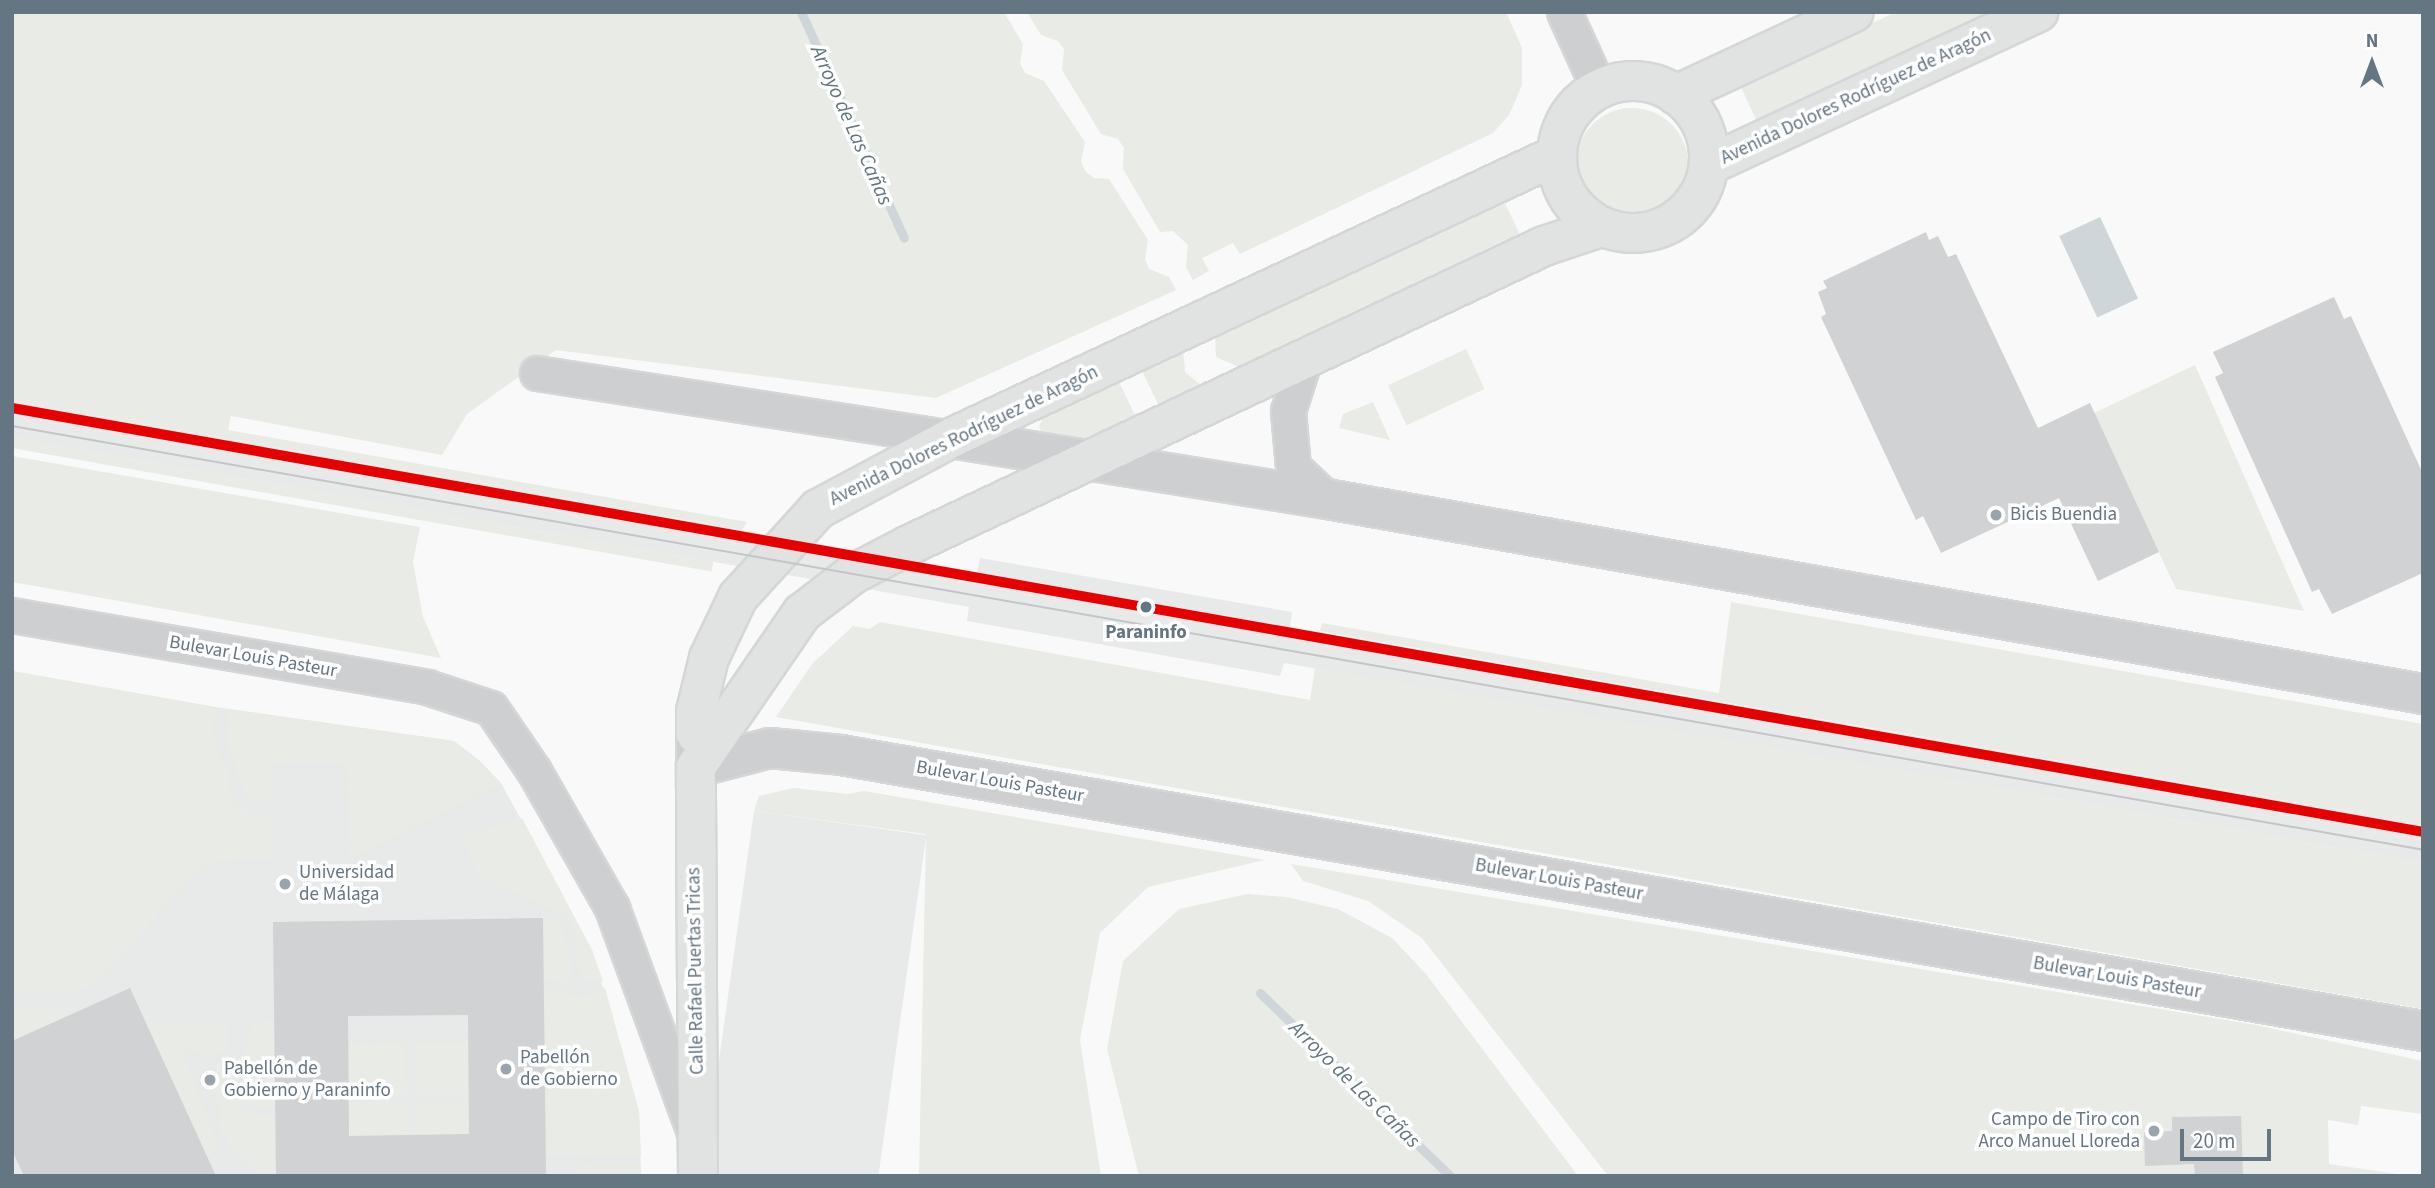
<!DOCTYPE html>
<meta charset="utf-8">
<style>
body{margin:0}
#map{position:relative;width:2435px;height:1188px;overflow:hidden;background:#f9f9f9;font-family:"Source Sans 3",sans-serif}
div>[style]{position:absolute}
.built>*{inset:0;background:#e8e9e9;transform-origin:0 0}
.green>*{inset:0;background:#e8ebe6;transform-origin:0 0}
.round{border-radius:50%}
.water>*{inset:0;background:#ced6d9;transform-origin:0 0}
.stream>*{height:9px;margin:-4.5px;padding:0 4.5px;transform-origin:4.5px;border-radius:4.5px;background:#ced6d9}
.building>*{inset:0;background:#d0d2d3}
.roads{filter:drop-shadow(2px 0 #d5d6d7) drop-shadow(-2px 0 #d5d6d7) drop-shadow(0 2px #d5d6d7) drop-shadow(0 -2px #d5d6d7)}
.minor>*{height:33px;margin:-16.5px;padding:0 16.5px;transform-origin:16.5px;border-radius:16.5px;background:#cecfd0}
.tertiary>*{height:38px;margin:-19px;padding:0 19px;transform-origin:19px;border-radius:19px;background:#cecfd0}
.secondary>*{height:38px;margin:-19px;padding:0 19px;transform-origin:19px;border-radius:19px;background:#e1e2e2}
.secondary>.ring{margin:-19px;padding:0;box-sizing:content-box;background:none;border:38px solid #e1e2e2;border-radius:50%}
.tram>*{height:2px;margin:-1px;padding:0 1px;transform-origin:1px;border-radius:1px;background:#c3c5c6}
.rail-1>*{height:10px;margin:-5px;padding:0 5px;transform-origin:5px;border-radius:5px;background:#e60000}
.dots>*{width:19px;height:19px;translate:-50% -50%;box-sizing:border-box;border:4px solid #fff;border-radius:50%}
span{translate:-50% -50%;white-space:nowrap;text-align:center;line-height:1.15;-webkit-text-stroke:7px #fff;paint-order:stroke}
.street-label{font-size:19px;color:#657683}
.poi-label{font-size:19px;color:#657683}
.left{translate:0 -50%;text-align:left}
.right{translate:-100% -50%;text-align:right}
.stop-label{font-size:19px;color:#657683;font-weight:700}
.water-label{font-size:21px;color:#60757c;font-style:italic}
.frame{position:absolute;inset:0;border:14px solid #657683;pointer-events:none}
.north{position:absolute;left:2337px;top:28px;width:70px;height:70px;-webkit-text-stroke:5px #fff;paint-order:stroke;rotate:0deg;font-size:19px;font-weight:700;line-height:28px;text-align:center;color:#657683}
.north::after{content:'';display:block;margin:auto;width:24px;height:32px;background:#657683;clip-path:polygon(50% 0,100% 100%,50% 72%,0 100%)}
.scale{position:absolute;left:2180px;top:1129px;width:91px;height:32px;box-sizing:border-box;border:4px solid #657683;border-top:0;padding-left:9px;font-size:21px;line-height:24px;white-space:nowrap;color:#657683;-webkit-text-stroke:5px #fff;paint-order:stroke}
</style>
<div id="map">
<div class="built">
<i style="clip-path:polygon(12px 401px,977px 572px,980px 558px,1292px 612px,1290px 627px,2423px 825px,2423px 863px,1284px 663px,1280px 676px,967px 621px,969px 607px,12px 438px)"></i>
<i style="clip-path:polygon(12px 671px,215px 707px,454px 741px,480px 761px,501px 783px,592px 950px,639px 1111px,641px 1176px,12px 1176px)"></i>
<i style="left:754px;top:811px;width:174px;height:365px;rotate:8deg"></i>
</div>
<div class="green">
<i style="clip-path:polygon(12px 12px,1004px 12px,1023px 44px,1020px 63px,1025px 73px,1044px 81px,1085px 142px,1081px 162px,1086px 172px,1094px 178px,1109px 179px,1148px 240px,1145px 259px,1149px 269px,1169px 277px,1176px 290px,936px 398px,556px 350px,467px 414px,442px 455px,231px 416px,228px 430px,747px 522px,742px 530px,12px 401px)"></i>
<i style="clip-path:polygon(1027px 12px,1506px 12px,1522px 48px,1522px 85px,1509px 115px,1493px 133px,1240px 254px,1233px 243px,1202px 258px,1209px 271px,1193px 280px,1186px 267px,1188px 245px,1173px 231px,1160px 232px,1123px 169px,1124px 148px,1118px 139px,1101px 134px,1062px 70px,1064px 49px,1058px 41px,1041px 35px)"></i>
<i style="clip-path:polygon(1896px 12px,1998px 12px,1758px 124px,1740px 85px)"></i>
<i class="round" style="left:1576px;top:108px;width:112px;height:112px"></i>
<i style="clip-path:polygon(1502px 197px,1521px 237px,1241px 368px,1216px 357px,1215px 335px)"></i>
<i style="clip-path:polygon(1183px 347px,1185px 372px,1202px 386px,1159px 406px,1140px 367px)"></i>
<i style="left:1466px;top:349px;width:44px;height:86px;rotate:65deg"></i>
<i style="clip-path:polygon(2195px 365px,2304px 611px,2176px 589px,2094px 413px)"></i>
<i style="clip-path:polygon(1117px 378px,1136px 417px,1082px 442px,1042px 435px,1039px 426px,1047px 411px)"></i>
<i style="clip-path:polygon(1373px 402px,1390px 440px,1339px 428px,1343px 414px)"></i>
<i style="left:12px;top:438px;width:712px;height:10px;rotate:10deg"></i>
<i style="clip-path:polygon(12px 456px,420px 527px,413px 562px,423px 617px,441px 658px,12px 582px)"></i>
<i style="clip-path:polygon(1731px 602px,2423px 724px,2423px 825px,1320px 631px,1322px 623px,1719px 693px)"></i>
<i style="clip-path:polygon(880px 622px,1310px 700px,1315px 668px,2423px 863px,2423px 1009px,776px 717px,812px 664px,853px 626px,870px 629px)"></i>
<i style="clip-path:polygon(12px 671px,215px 707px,214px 735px,218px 755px,229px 769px,231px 801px,252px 816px,271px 816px,272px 859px,218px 861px,199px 869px,94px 985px,81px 990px,12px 993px)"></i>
<i style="clip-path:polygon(228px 709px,454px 741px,501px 783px,350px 858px,347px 763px,271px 764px,271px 803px,247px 799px,227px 745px)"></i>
<i style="clip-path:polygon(794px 788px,848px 794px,864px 791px,1265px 860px,1148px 887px,1100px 933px,1080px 1040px,1101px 1176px,919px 1176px,926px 834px,754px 811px,759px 796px)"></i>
<i style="clip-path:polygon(522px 818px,592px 950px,603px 981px,584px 982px,575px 957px,574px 929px,564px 914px,481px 878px,475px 868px,462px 836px)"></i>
<i style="clip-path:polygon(1291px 864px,2256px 1025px,2423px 1061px,2423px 1114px,2361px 1106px,2358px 1125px,2328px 1120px,2329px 1164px,2411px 1176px,1608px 1176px,1422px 938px,1368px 901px,1303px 881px)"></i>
<i style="clip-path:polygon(1248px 894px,1286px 897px,1338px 909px,1392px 938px,1426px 974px,1578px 1176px,1139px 1176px,1107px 1049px,1123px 961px,1179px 909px)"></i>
<i style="clip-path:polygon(543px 918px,557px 922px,564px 934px,573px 972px,568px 984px,543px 978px)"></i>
<i style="clip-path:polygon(605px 988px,639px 1111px,641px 1156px,546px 1155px,544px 991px,564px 991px,578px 998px)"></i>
<i style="clip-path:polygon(55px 1006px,70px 1015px,12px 1041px,12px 1008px)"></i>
<i style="clip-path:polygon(274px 1020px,276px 1108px,252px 1106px,216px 1070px,218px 1063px,242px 1062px,253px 1023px)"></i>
<i style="clip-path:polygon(145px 1022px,233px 1022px,226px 1027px,228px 1050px,211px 1057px,187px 1049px,182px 1051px,219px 1147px,213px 1153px,206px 1155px)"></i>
<i style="left:468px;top:1042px;width:52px;height:52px;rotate:89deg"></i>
<i style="left:406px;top:1043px;width:52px;height:58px;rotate:89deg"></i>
<i style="clip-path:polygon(209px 1082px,217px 1083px,245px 1112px,276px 1117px,276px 1176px,258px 1176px,219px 1130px,220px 1104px,206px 1090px)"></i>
<i style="left:469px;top:1102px;width:32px;height:52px;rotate:90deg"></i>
<i style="left:407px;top:1103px;width:32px;height:59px;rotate:90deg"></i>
<i style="left:579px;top:1165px;width:62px;height:11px;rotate:1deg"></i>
</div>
<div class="water">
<i style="left:2100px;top:217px;width:90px;height:45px;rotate:65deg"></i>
</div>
<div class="stream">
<i style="left:801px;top:12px;width:248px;rotate:65.5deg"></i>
<i style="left:1260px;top:993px;width:264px;rotate:43.9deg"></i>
</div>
<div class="building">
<i style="clip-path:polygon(1926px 232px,1929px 240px,1938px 236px,1948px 257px,1956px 254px,2038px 428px,2090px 403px,2159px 552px,2098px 581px,2059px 498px,1941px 553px,1923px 516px,1916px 520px,1821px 317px,1826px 314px,1818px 292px,1827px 288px,1823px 281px)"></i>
<i style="clip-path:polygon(2334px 297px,2344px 319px,2351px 316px,2423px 474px,2423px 573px,2332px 614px,2319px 589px,2312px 592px,2215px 377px,2223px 373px,2213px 352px)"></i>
<i style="clip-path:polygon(evenodd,543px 918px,546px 1176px,276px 1176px,273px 922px,543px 918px,468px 1015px,469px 1134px,349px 1136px,348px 1016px,468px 1015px)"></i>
<i style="clip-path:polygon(130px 988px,216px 1176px,24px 1176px,12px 1150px,12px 1041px)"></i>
<i style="clip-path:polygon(2241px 1116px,2243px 1176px,2195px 1176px,2194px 1164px,2145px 1166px,2144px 1132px,2172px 1131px,2172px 1117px)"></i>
</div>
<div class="roads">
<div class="minor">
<i style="left:1564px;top:12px;width:85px;rotate:65.6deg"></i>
<i style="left:1305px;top:358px;width:56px;rotate:107.8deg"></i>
<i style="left:1288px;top:411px;width:56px;rotate:84.9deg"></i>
<i style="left:1293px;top:467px;width:47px;rotate:43.3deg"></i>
<i style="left:537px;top:373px;width:419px;rotate:8.9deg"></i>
<i style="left:12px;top:615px;width:421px;rotate:9.8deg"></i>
<i style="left:427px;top:687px;width:67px;rotate:18.2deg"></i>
<i style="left:491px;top:708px;width:76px;rotate:55.7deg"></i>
<i style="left:534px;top:771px;width:158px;rotate:60.3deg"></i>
<i style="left:612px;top:908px;width:242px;rotate:69.9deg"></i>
</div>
<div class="tertiary">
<i style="left:951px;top:438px;width:381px;rotate:9.2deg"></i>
<i style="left:1327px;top:499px;width:1113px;rotate:10.09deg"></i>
<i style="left:696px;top:745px;width:22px;rotate:90deg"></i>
<i style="left:696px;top:767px;width:76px;rotate:-14.4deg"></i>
<i style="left:770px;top:748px;width:71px;rotate:5.6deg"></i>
<i style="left:841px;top:755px;width:1606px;rotate:9.9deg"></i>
</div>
<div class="secondary">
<i class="ring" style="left:1557px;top:81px;width:114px;height:114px"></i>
<i style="left:1676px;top:95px;width:196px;rotate:-25deg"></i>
<i style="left:1711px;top:164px;width:361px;rotate:-24.9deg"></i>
<i style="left:696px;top:734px;width:23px;rotate:-90deg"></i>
<i style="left:696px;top:711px;width:55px;rotate:-76.2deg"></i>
<i style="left:709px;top:658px;width:68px;rotate:-64.6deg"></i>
<i style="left:738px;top:597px;width:119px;rotate:-47.7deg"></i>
<i style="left:818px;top:509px;width:151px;rotate:-28.1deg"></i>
<i style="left:951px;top:438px;width:669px;rotate:-25.03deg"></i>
<i style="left:698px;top:1176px;width:409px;rotate:-90.3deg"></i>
<i style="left:696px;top:767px;width:187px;rotate:-55.5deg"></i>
<i style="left:802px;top:613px;width:64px;rotate:-37.4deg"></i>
<i style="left:853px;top:574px;width:63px;rotate:-27.4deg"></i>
<i style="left:909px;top:545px;width:702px;rotate:-25.21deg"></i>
<i style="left:1544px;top:246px;width:60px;rotate:-18.4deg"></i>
</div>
</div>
<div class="tram">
<i style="left:12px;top:426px;width:2448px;rotate:9.97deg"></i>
</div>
<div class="rail-1">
<i style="left:12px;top:408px;width:2448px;rotate:9.97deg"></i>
</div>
<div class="dots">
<i style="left:1996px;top:515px;background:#99a4ac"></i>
<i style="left:1146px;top:607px;background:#657683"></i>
<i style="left:285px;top:884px;background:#99a4ac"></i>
<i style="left:506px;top:1069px;background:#99a4ac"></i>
<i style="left:210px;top:1080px;background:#99a4ac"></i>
<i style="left:2154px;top:1131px;background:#99a4ac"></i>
</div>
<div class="street-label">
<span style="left:1856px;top:97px;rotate:-25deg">Avenida Dolores Rodríguez de Aragón</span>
<span style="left:964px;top:436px;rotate:-26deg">Avenida Dolores Rodríguez de Aragón</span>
<span style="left:253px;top:657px;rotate:10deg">Bulevar Louis Pasteur</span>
<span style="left:1000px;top:782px;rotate:10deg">Bulevar Louis Pasteur</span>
<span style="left:1559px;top:880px;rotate:10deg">Bulevar Louis Pasteur</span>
<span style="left:696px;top:971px;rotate:-91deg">Calle Rafael Puertas Tricas</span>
<span style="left:2117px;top:978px;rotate:10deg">Bulevar Louis Pasteur</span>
</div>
<div class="poi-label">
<span class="left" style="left:2010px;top:515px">Bicis Buendia</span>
<span class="left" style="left:299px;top:884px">Universidad<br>de Málaga</span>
<span class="left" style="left:520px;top:1069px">Pabellón<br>de Gobierno</span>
<span class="left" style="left:224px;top:1080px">Pabellón de<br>Gobierno y Paraninfo</span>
<span class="right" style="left:2140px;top:1131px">Campo de Tiro con<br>Arco Manuel Lloreda</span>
</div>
<div class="stop-label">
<span style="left:1146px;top:633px">Paraninfo</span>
</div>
<div class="water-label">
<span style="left:852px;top:125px;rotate:66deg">Arroyo de Las Cañas</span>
<span style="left:1355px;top:1084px;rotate:44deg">Arroyo de Las Cañas</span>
</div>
<div class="frame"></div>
<div class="north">N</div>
<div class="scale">20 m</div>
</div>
